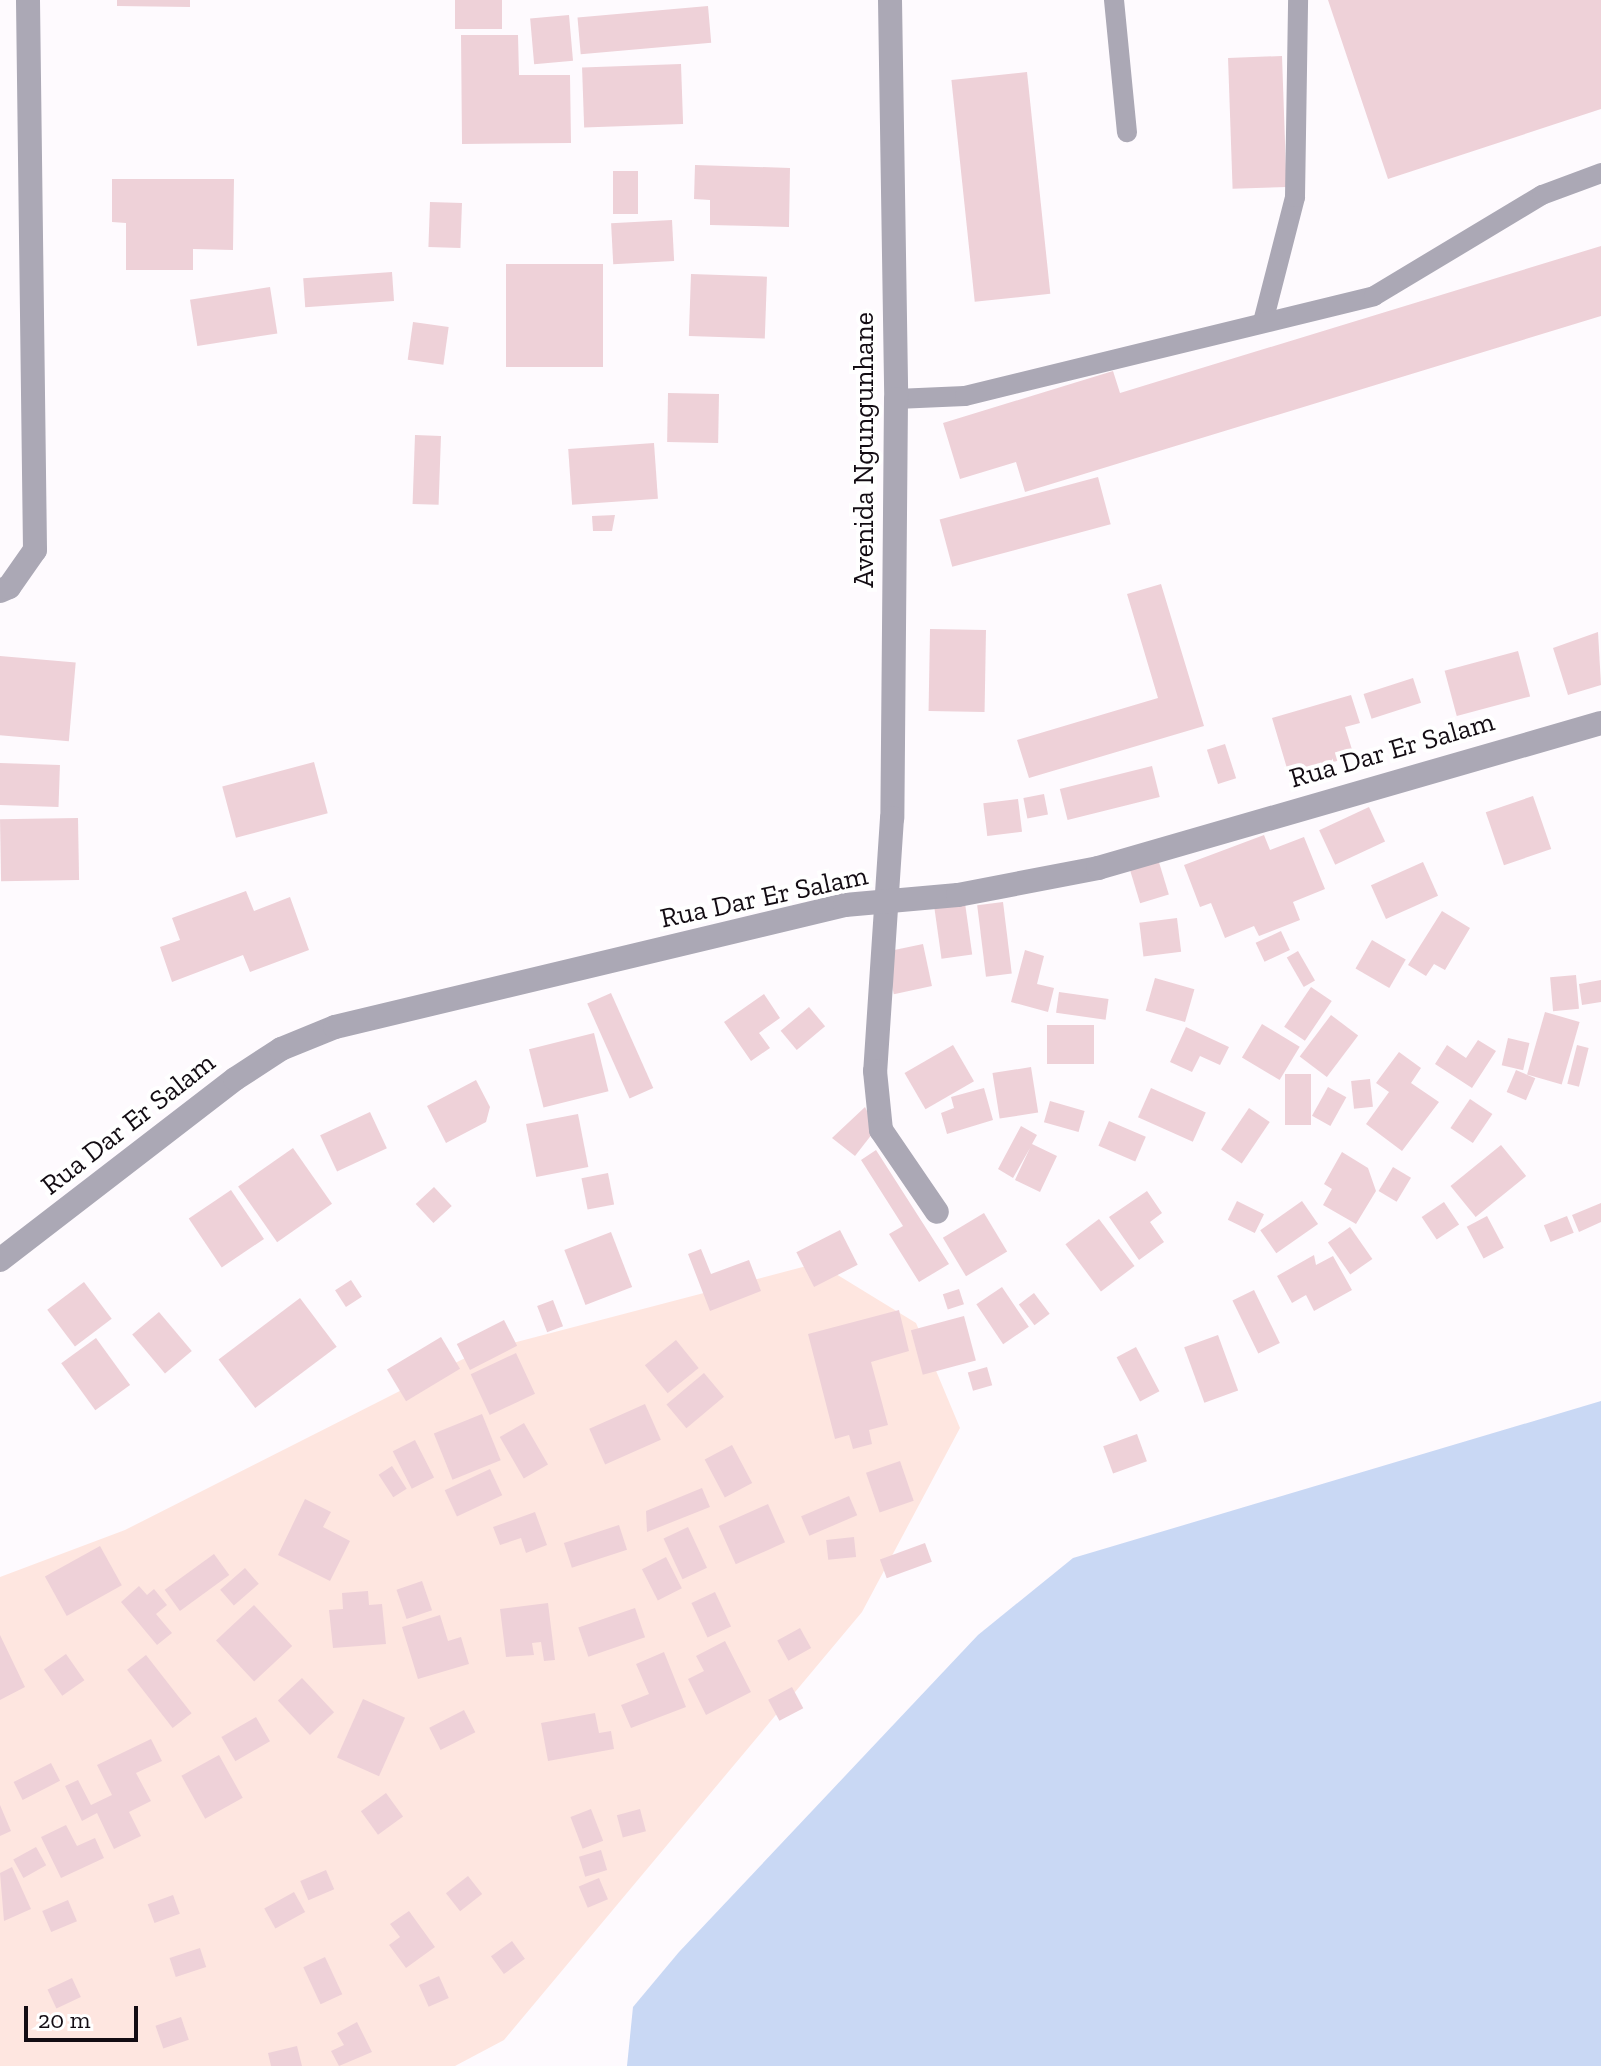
<!DOCTYPE html>
<style>
body{margin:0}
#map{position:relative;width:1601px;height:2066px;overflow:hidden;background:#fefafe;font-family:"Zilla Slab",serif}
div>[style]{position:absolute}
.green>*{inset:0;background:#fee6e0}
.water>*{inset:0;background:#c9d8f4}
.building>*{inset:0;background:#eed1d8;transform-origin:0 0}
.service>*{height:20px;margin:-10px;padding:0 10px;transform-origin:10px;border-radius:10px;background:#aba8b5}
.minor>*{height:24px;margin:-12px;padding:0 12px;transform-origin:12px;border-radius:12px;background:#aba8b5}
span{translate:-50% -50%;white-space:nowrap;text-align:center;line-height:1.15;-webkit-text-stroke:8px #fff;paint-order:stroke}
.street-label{font-size:28px;color:#130c13}
.scale{position:absolute;left:24px;top:2006px;width:114px;height:36px;box-sizing:border-box;border:4px solid #130c13;border-top:0;padding-left:10px;font-size:24px;line-height:28px;white-space:nowrap;color:#130c13;-webkit-text-stroke:6px #fff;paint-order:stroke}
</style>
<div id="map">
<div class="green">
<i style="clip-path:polygon(818px 1263px,916px 1323px,960px 1428px,862px 1612px,504px 2040px,455px 2066px,0 2066px,0 1577px,125px 1530px,475px 1353px)"></i>
</div>
<div class="water">
<i style="clip-path:polygon(1601px 1401px,1601px 2066px,627px 2066px,633px 2007px,679px 1952px,978px 1635px,1073px 1558px)"></i>
</div>
<div class="building">
<i style="clip-path:polygon(117px 0,190px 0,190px 7px,117px 6px)"></i>
<i style="left:455px;top:0;width:47px;height:29px"></i>
<i style="clip-path:polygon(1328px 0,1601px 0,1601px 109px,1388px 179px)"></i>
<i style="left:708px;top:6px;width:37px;height:131px;rotate:85deg"></i>
<i style="left:569px;top:15px;width:46px;height:39px;rotate:85deg"></i>
<i style="clip-path:polygon(461px 35px,518px 35px,519px 75px,570px 75px,571px 143px,462px 144px)"></i>
<i style="left:1282px;top:56px;width:131px;height:54px;rotate:88deg"></i>
<i style="left:681px;top:64px;width:60px;height:99px;rotate:88deg"></i>
<i style="left:1027px;top:72px;width:223px;height:76px;rotate:84deg"></i>
<i style="clip-path:polygon(695px 165px,790px 168px,789px 227px,710px 225px,710px 200px,694px 199px)"></i>
<i style="left:638px;top:171px;width:43px;height:25px;rotate:90deg"></i>
<i style="clip-path:polygon(112px 179px,234px 179px,233px 250px,193px 249px,193px 270px,126px 270px,126px 223px,112px 222px)"></i>
<i style="left:430px;top:202px;width:32px;height:45px;rotate:2deg"></i>
<i style="left:672px;top:220px;width:41px;height:61px;rotate:87deg"></i>
<i style="clip-path:polygon(1601px 246px,1601px 316px,1025px 492px,1016px 462px,960px 479px,943px 423px,1113px 371px,1120px 393px)"></i>
<i style="left:506px;top:264px;width:97px;height:103px"></i>
<i style="left:392px;top:272px;width:29px;height:89px;rotate:86deg"></i>
<i style="left:691px;top:274px;width:76px;height:62px;rotate:2deg"></i>
<i style="left:270px;top:287px;width:47px;height:81px;rotate:81deg"></i>
<i style="left:413px;top:322px;width:36px;height:38px;rotate:8deg"></i>
<i style="left:668px;top:393px;width:51px;height:49px;rotate:1deg"></i>
<i style="left:415px;top:435px;width:26px;height:69px;rotate:2deg"></i>
<i style="left:654px;top:443px;width:56px;height:86px;rotate:86deg"></i>
<i style="left:1098px;top:477px;width:49px;height:164px;rotate:75deg"></i>
<i style="clip-path:polygon(615px 515px,612px 531px,593px 531px,592px 516px)"></i>
<i style="clip-path:polygon(1161px 584px,1204px 726px,1029px 778px,1017px 740px,1158px 698px,1127px 594px)"></i>
<i style="left:930px;top:629px;width:56px;height:82px;rotate:1deg"></i>
<i style="clip-path:polygon(1598px 632px,1601px 685px,1568px 695px,1553px 648px)"></i>
<i style="left:1518px;top:651px;width:47px;height:76px;rotate:75deg"></i>
<i style="left:0;top:656px;width:76px;height:79px;rotate:5deg"></i>
<i style="left:1413px;top:678px;width:26px;height:52px;rotate:72deg"></i>
<i style="clip-path:polygon(1351px 695px,1360px 723px,1345px 727px,1354px 756px,1289px 775px,1272px 718px)"></i>
<i style="left:1225px;top:744px;width:36px;height:19px;rotate:72deg"></i>
<i style="left:314px;top:762px;width:53px;height:95px;rotate:75deg"></i>
<i style="left:0;top:763px;width:60px;height:42px;rotate:2deg"></i>
<i style="left:1152px;top:766px;width:32px;height:95px;rotate:76deg"></i>
<i style="left:1044px;top:794px;width:21px;height:21px;rotate:79deg"></i>
<i style="left:1533px;top:796px;width:56px;height:50px;rotate:71deg"></i>
<i style="left:1018px;top:799px;width:33px;height:35px;rotate:83deg"></i>
<i style="left:1369px;top:807px;width:38px;height:55px;rotate:65deg"></i>
<i style="left:78px;top:818px;width:62px;height:78px;rotate:89deg"></i>
<i style="clip-path:polygon(1264px 835px,1270px 850px,1304px 837px,1325px 889px,1293px 902px,1300px 920px,1259px 936px,1254px 926px,1225px 938px,1211px 903px,1200px 907px,1184px 865px)"></i>
<i style="left:1158px;top:859px;width:37px;height:30px;rotate:73deg"></i>
<i style="left:1423px;top:862px;width:37px;height:57px;rotate:66deg"></i>
<i style="clip-path:polygon(246px 891px,254px 911px,290px 897px,309px 950px,250px 972px,243px 955px,172px 982px,160px 947px,180px 940px,172px 918px)"></i>
<i style="left:964px;top:896px;width:59px;height:31px;rotate:82deg"></i>
<i style="left:1003px;top:902px;width:72px;height:26px;rotate:83deg"></i>
<i style="clip-path:polygon(1442px 911px,1470px 928px,1445px 970px,1434px 964px,1426px 976px,1408px 965px)"></i>
<i style="left:1177px;top:918px;width:34px;height:38px;rotate:83deg"></i>
<i style="left:1281px;top:931px;width:21px;height:28px;rotate:65deg"></i>
<i style="left:1372px;top:940px;width:39px;height:33px;rotate:30deg"></i>
<i style="left:923px;top:944px;width:43px;height:39px;rotate:78deg"></i>
<i style="clip-path:polygon(1025px 950px,1044px 956px,1037px 984px,1054px 988px,1048px 1012px,1011px 1002px)"></i>
<i style="left:1298px;top:951px;width:34px;height:13px;rotate:60deg"></i>
<i style="left:1576px;top:975px;width:34px;height:26px;rotate:85deg"></i>
<i style="left:1155px;top:978px;width:41px;height:34px;rotate:16deg"></i>
<i style="clip-path:polygon(1601px 980px,1601px 1002px,1582px 1005px,1579px 984px)"></i>
<i style="left:1311px;top:987px;width:25px;height:48px;rotate:34deg"></i>
<i style="left:1059px;top:992px;width:50px;height:21px;rotate:8deg"></i>
<i style="left:611px;top:993px;width:104px;height:26px;rotate:66deg"></i>
<i style="clip-path:polygon(764px 994px,780px 1018px,759px 1033px,770px 1048px,751px 1061px,724px 1022px)"></i>
<i style="left:809px;top:1007px;width:25px;height:37px;rotate:50deg"></i>
<i style="left:1545px;top:1012px;width:36px;height:65px;rotate:16deg"></i>
<i style="left:1331px;top:1015px;width:34px;height:52px;rotate:37deg"></i>
<i style="left:1262px;top:1024px;width:44px;height:39px;rotate:31deg"></i>
<i style="left:1047px;top:1025px;width:47px;height:39px"></i>
<i style="clip-path:polygon(1186px 1027px,1229px 1047px,1220px 1065px,1200px 1056px,1192px 1072px,1170px 1062px)"></i>
<i style="left:594px;top:1033px;width:60px;height:67px;rotate:76deg"></i>
<i style="left:1508px;top:1038px;width:22px;height:28px;rotate:13deg"></i>
<i style="clip-path:polygon(1478px 1040px,1496px 1051px,1472px 1088px,1435px 1064px,1447px 1045px,1466px 1058px)"></i>
<i style="left:953px;top:1045px;width:42px;height:56px;rotate:60deg"></i>
<i style="left:1577px;top:1045px;width:12px;height:40px;rotate:14deg"></i>
<i style="clip-path:polygon(1399px 1052px,1421px 1068px,1411px 1083px,1439px 1102px,1402px 1151px,1366px 1124px,1389px 1092px,1376px 1083px)"></i>
<i style="left:1031px;top:1067px;width:46px;height:39px;rotate:81deg"></i>
<i style="left:1516px;top:1070px;width:21px;height:24px;rotate:23deg"></i>
<i style="left:1285px;top:1074px;width:26px;height:51px"></i>
<i style="left:1370px;top:1079px;width:28px;height:19px;rotate:84deg"></i>
<i style="clip-path:polygon(476px 1080px,490px 1107px,486px 1122px,446px 1143px,427px 1106px)"></i>
<i style="left:1328px;top:1087px;width:21px;height:33px;rotate:29deg"></i>
<i style="clip-path:polygon(984px 1088px,993px 1120px,947px 1134px,941px 1113px,954px 1108px,951px 1097px)"></i>
<i style="left:1151px;top:1088px;width:60px;height:32px;rotate:24deg"></i>
<i style="left:1470px;top:1099px;width:27px;height:35px;rotate:34deg"></i>
<i style="left:1050px;top:1101px;width:36px;height:22px;rotate:16deg"></i>
<i style="clip-path:polygon(865px 1107px,876px 1129px,855px 1156px,832px 1138px)"></i>
<i style="left:1249px;top:1108px;width:25px;height:50px;rotate:34deg"></i>
<i style="left:370px;top:1112px;width:40px;height:55px;rotate:65deg"></i>
<i style="left:578px;top:1114px;width:54px;height:53px;rotate:79deg"></i>
<i style="left:1109px;top:1121px;width:40px;height:27px;rotate:23deg"></i>
<i style="clip-path:polygon(1021px 1126px,1037px 1135px,1032px 1144px,1057px 1156px,1040px 1192px,1015px 1180px,1030px 1148px,1013px 1178px,998px 1169px)"></i>
<i style="left:1501px;top:1145px;width:40px;height:65px;rotate:51deg"></i>
<i style="left:293px;top:1148px;width:68px;height:67px;rotate:55deg"></i>
<i style="clip-path:polygon(876px 1150px,949px 1264px,919px 1282px,889px 1234px,903px 1226px,861px 1160px)"></i>
<i style="clip-path:polygon(1342px 1152px,1368px 1168px,1376px 1191px,1356px 1224px,1323px 1205px,1332px 1189px,1324px 1184px)"></i>
<i style="left:1393px;top:1167px;width:21px;height:28px;rotate:31deg"></i>
<i style="left:608px;top:1173px;width:32px;height:27px;rotate:79deg"></i>
<i style="left:434px;top:1187px;width:26px;height:25px;rotate:47deg"></i>
<i style="left:231px;top:1190px;width:59px;height:51px;rotate:56deg"></i>
<i style="clip-path:polygon(1147px 1191px,1162px 1213px,1150px 1222px,1164px 1242px,1139px 1260px,1109px 1217px)"></i>
<i style="left:1237px;top:1201px;width:30px;height:21px;rotate:26deg"></i>
<i style="left:1302px;top:1201px;width:28px;height:51px;rotate:55deg"></i>
<i style="left:1444px;top:1202px;width:27px;height:27px;rotate:56deg"></i>
<i style="clip-path:polygon(1601px 1203px,1601px 1222px,1579px 1232px,1572px 1215px)"></i>
<i style="left:984px;top:1213px;width:45px;height:48px;rotate:59deg"></i>
<i style="left:1487px;top:1216px;width:36px;height:23px;rotate:62deg"></i>
<i style="left:1567px;top:1216px;width:18px;height:25px;rotate:68deg"></i>
<i style="left:1099px;top:1219px;width:59px;height:42px;rotate:53deg"></i>
<i style="left:1350px;top:1227px;width:39px;height:27px;rotate:55deg"></i>
<i style="left:840px;top:1230px;width:39px;height:49px;rotate:63deg"></i>
<i style="left:611px;top:1232px;width:59px;height:50px;rotate:69deg"></i>
<i style="clip-path:polygon(701px 1249px,711px 1274px,749px 1260px,761px 1291px,710px 1311px,688px 1254px)"></i>
<i style="clip-path:polygon(1314px 1255px,1316px 1265px,1333px 1256px,1352px 1290px,1314px 1311px,1306px 1295px,1292px 1303px,1277px 1276px)"></i>
<i style="left:351px;top:1280px;width:20px;height:19px;rotate:57deg"></i>
<i style="left:84px;top:1282px;width:46px;height:46px;rotate:53deg"></i>
<i style="left:1002px;top:1287px;width:48px;height:31px;rotate:56deg"></i>
<i style="left:959px;top:1289px;width:16px;height:17px;rotate:72deg"></i>
<i style="left:1254px;top:1290px;width:59px;height:24px;rotate:64deg"></i>
<i style="left:1034px;top:1293px;width:26px;height:19px;rotate:53deg"></i>
<i style="left:300px;top:1298px;width:61px;height:102px;rotate:53deg"></i>
<i style="left:553px;top:1300px;width:28px;height:17px;rotate:69deg"></i>
<i style="clip-path:polygon(899px 1310px,909px 1351px,871px 1362px,888px 1425px,869px 1430px,872px 1444px,853px 1449px,849px 1435px,835px 1439px,808px 1334px)"></i>
<i style="left:159px;top:1312px;width:51px;height:35px;rotate:50deg"></i>
<i style="left:964px;top:1316px;width:46px;height:55px;rotate:75deg"></i>
<i style="left:504px;top:1320px;width:29px;height:53px;rotate:63deg"></i>
<i style="left:1218px;top:1335px;width:59px;height:36px;rotate:70deg"></i>
<i style="left:441px;top:1337px;width:37px;height:63px;rotate:59deg"></i>
<i style="left:96px;top:1338px;width:58px;height:43px;rotate:54deg"></i>
<i style="left:676px;top:1340px;width:36px;height:40px;rotate:51deg"></i>
<i style="left:1136px;top:1347px;width:50px;height:22px;rotate:62deg"></i>
<i style="left:516px;top:1353px;width:45px;height:50px;rotate:65deg"></i>
<i style="left:987px;top:1367px;width:19px;height:20px;rotate:74deg"></i>
<i style="left:704px;top:1373px;width:31px;height:49px;rotate:50deg"></i>
<i style="left:645px;top:1404px;width:39px;height:61px;rotate:66deg"></i>
<i style="left:482px;top:1414px;width:50px;height:52px;rotate:68deg"></i>
<i style="left:524px;top:1423px;width:48px;height:28px;rotate:60deg"></i>
<i style="left:1137px;top:1434px;width:29px;height:36px;rotate:70deg"></i>
<i style="left:415px;top:1440px;width:42px;height:25px;rotate:63deg"></i>
<i style="left:732px;top:1445px;width:43px;height:31px;rotate:62deg"></i>
<i style="left:900px;top:1461px;width:42px;height:36px;rotate:71deg"></i>
<i style="left:392px;top:1466px;width:27px;height:16px;rotate:57deg"></i>
<i style="left:490px;top:1469px;width:29px;height:50px;rotate:65deg"></i>
<i style="clip-path:polygon(702px 1488px,710px 1507px,647px 1532px,646px 1511px)"></i>
<i style="left:849px;top:1496px;width:21px;height:52px;rotate:67deg"></i>
<i style="clip-path:polygon(305px 1499px,331px 1512px,323px 1527px,350px 1541px,330px 1581px,278px 1555px)"></i>
<i style="left:768px;top:1504px;width:42px;height:54px;rotate:66deg"></i>
<i style="clip-path:polygon(535px 1512px,547px 1545px,526px 1553px,521px 1538px,500px 1545px,493px 1527px)"></i>
<i style="left:619px;top:1525px;width:26px;height:58px;rotate:72deg"></i>
<i style="left:688px;top:1527px;width:45px;height:27px;rotate:65deg"></i>
<i style="left:854px;top:1537px;width:20px;height:28px;rotate:84deg"></i>
<i style="left:925px;top:1543px;width:20px;height:48px;rotate:70deg"></i>
<i style="left:100px;top:1546px;width:45px;height:63px;rotate:61deg"></i>
<i style="left:214px;top:1554px;width:26px;height:61px;rotate:54deg"></i>
<i style="left:666px;top:1557px;width:35px;height:27px;rotate:63deg"></i>
<i style="left:245px;top:1568px;width:21px;height:33px;rotate:49deg"></i>
<i style="left:422px;top:1581px;width:31px;height:27px;rotate:71deg"></i>
<i style="clip-path:polygon(139px 1586px,147px 1595px,154px 1589px,167px 1605px,156px 1614px,172px 1633px,157px 1645px,121px 1602px)"></i>
<i style="clip-path:polygon(368px 1591px,369px 1605px,382px 1604px,386px 1644px,333px 1648px,329px 1610px,343px 1609px,342px 1593px)"></i>
<i style="left:715px;top:1592px;width:38px;height:26px;rotate:65deg"></i>
<i style="clip-path:polygon(548px 1603px,555px 1660px,544px 1661px,541px 1642px,532px 1643px,534px 1655px,506px 1657px,500px 1609px)"></i>
<i style="left:254px;top:1605px;width:56px;height:52px;rotate:47deg"></i>
<i style="left:635px;top:1608px;width:31px;height:60px;rotate:71deg"></i>
<i style="clip-path:polygon(440px 1615px,448px 1641px,461px 1637px,469px 1664px,418px 1679px,402px 1627px)"></i>
<i style="left:800px;top:1628px;width:23px;height:26px;rotate:61deg"></i>
<i style="clip-path:polygon(0 1635px,25px 1687px,0 1700px)"></i>
<i style="clip-path:polygon(725px 1641px,751px 1692px,706px 1715px,688px 1679px,704px 1671px,696px 1656px)"></i>
<i style="clip-path:polygon(664px 1652px,686px 1707px,631px 1728px,621px 1705px,649px 1694px,636px 1664px)"></i>
<i style="left:66px;top:1654px;width:32px;height:27px;rotate:55deg"></i>
<i style="left:146px;top:1655px;width:74px;height:24px;rotate:52deg"></i>
<i style="left:302px;top:1678px;width:47px;height:33px;rotate:47deg"></i>
<i style="left:792px;top:1687px;width:24px;height:27px;rotate:62deg"></i>
<i style="left:363px;top:1699px;width:46px;height:64px;rotate:24deg"></i>
<i style="left:464px;top:1710px;width:25px;height:39px;rotate:63deg"></i>
<i style="clip-path:polygon(595px 1713px,599px 1733px,611px 1731px,614px 1749px,548px 1761px,541px 1723px)"></i>
<i style="left:256px;top:1717px;width:28px;height:40px;rotate:60deg"></i>
<i style="clip-path:polygon(151px 1739px,162px 1761px,136px 1773px,151px 1801px,129px 1812px,141px 1836px,114px 1849px,97px 1813px,82px 1821px,65px 1786px,78px 1780px,91px 1805px,112px 1795px,97px 1765px)"></i>
<i style="left:219px;top:1755px;width:49px;height:43px;rotate:61deg"></i>
<i style="left:51px;top:1763px;width:20px;height:42px;rotate:63deg"></i>
<i style="left:386px;top:1793px;width:29px;height:31px;rotate:54deg"></i>
<i style="clip-path:polygon(0 1805px,11px 1831px,0 1836px)"></i>
<i style="left:591px;top:1809px;width:34px;height:22px;rotate:69deg"></i>
<i style="left:640px;top:1809px;width:23px;height:24px;rotate:75deg"></i>
<i style="clip-path:polygon(66px 1825px,77px 1846px,95px 1838px,104px 1858px,61px 1878px,41px 1837px)"></i>
<i style="left:36px;top:1847px;width:21px;height:26px;rotate:61deg"></i>
<i style="left:601px;top:1850px;width:21px;height:23px;rotate:73deg"></i>
<i style="clip-path:polygon(12px 1867px,31px 1909px,4px 1921px,0 1873px)"></i>
<i style="left:326px;top:1870px;width:21px;height:28px;rotate:67deg"></i>
<i style="left:468px;top:1876px;width:23px;height:28px;rotate:52deg"></i>
<i style="left:599px;top:1878px;width:23px;height:22px;rotate:67deg"></i>
<i style="left:294px;top:1892px;width:23px;height:34px;rotate:61deg"></i>
<i style="left:173px;top:1895px;width:20px;height:27px;rotate:70deg"></i>
<i style="left:68px;top:1900px;width:23px;height:28px;rotate:67deg"></i>
<i style="clip-path:polygon(409px 1911px,435px 1947px,406px 1968px,389px 1945px,400px 1937px,390px 1924px)"></i>
<i style="left:512px;top:1941px;width:22px;height:26px;rotate:54deg"></i>
<i style="left:200px;top:1948px;width:20px;height:32px;rotate:72deg"></i>
<i style="left:325px;top:1957px;width:41px;height:24px;rotate:65deg"></i>
<i style="left:439px;top:1976px;width:24px;height:22px;rotate:66deg"></i>
<i style="left:72px;top:1978px;width:21px;height:27px;rotate:65deg"></i>
<i style="left:181px;top:2017px;width:24px;height:27px;rotate:71deg"></i>
<i style="clip-path:polygon(357px 2022px,372px 2052px,339px 2066px,331px 2051px,344px 2045px,337px 2033px)"></i>
<i style="clip-path:polygon(297px 2046px,302px 2066px,271px 2066px,268px 2053px)"></i>
</div>
<div class="service">
<i style="left:1114px;top:0;width:133px;rotate:84.4deg"></i>
<i style="left:1263px;top:322px;width:129px;rotate:-75.6deg"></i>
<i style="left:1295px;top:197px;width:197px;rotate:-89.1deg"></i>
<i style="left:896px;top:399px;width:69px;rotate:-2.5deg"></i>
<i style="left:965px;top:396px;width:421px;rotate:-13.7deg"></i>
<i style="left:1374px;top:296px;width:196px;rotate:-31deg"></i>
<i style="left:1542px;top:195px;width:63px;rotate:-20.4deg"></i>
</div>
<div class="minor">
<i style="left:890px;top:0;width:399px;rotate:89.1deg"></i>
<i style="left:896px;top:399px;width:419px;rotate:90.5deg"></i>
<i style="left:892px;top:818px;width:254px;rotate:93.8deg"></i>
<i style="left:875px;top:1071px;width:59px;rotate:84.2deg"></i>
<i style="left:881px;top:1130px;width:99px;rotate:55.7deg"></i>
<i style="left:0;top:591px;width:10px;rotate:-24deg"></i>
<i style="left:9px;top:587px;width:45px;rotate:-54.9deg"></i>
<i style="left:35px;top:550px;width:550px;rotate:-90.73deg"></i>
<i style="left:0;top:1260px;width:297px;rotate:-37.6deg"></i>
<i style="left:235px;top:1079px;width:55px;rotate:-33.1deg"></i>
<i style="left:281px;top:1049px;width:58px;rotate:-22.2deg"></i>
<i style="left:335px;top:1027px;width:524px;rotate:-13.45deg"></i>
<i style="left:845px;top:905px;width:113px;rotate:-5.1deg"></i>
<i style="left:958px;top:895px;width:143px;rotate:-10.9deg"></i>
<i style="left:1098px;top:868px;width:523px;rotate:-16.08deg"></i>
</div>
<div class="street-label">
<span style="left:864px;top:450px;rotate:-90deg">Avenida Ngungunhane</span>
<span style="left:1392px;top:750px;rotate:-16deg">Rua Dar Er Salam</span>
<span style="left:764px;top:897px;rotate:-12deg">Rua Dar Er Salam</span>
<span style="left:128px;top:1124px;rotate:-38deg">Rua Dar Er Salam</span>
</div>
<div class="scale">20 m</div>
</div>
